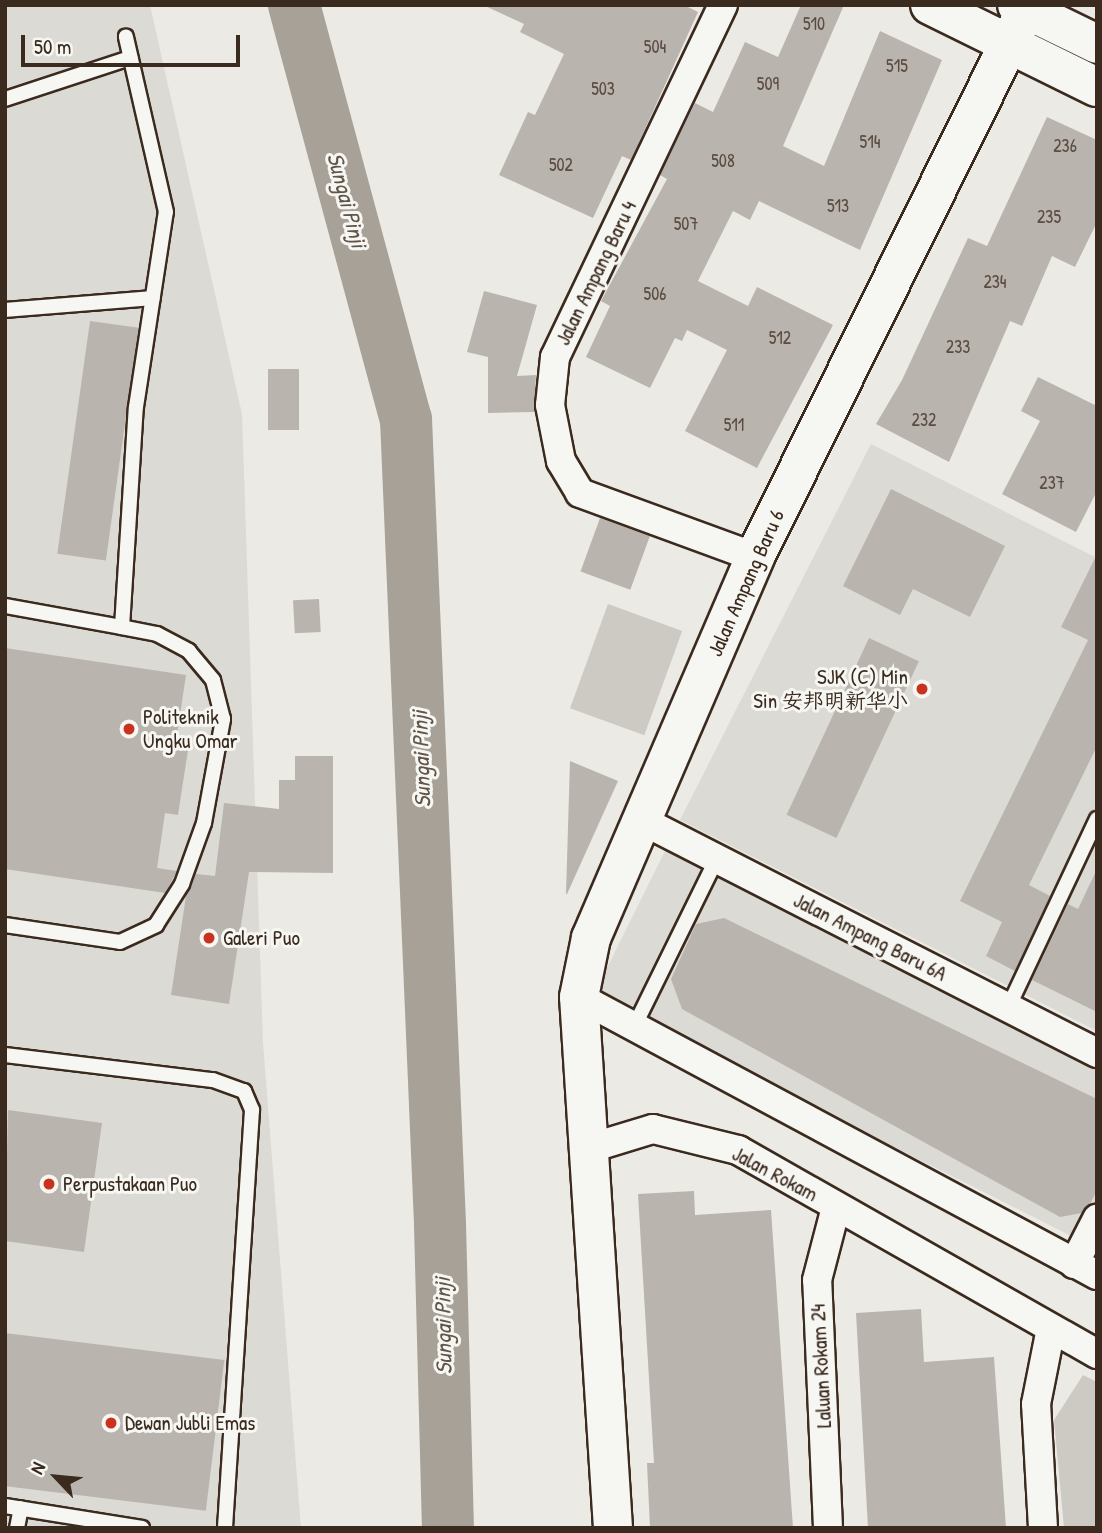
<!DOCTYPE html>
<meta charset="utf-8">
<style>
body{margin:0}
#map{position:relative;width:1102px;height:1533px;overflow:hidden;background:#ebeae5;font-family:"Patrick Hand","LXGW WenKai TC",sans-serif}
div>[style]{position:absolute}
.built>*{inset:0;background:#dcdad4}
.green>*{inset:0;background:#cdcac4;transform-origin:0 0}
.river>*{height:52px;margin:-26px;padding:0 26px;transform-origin:26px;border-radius:26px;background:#a8a198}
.building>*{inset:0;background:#bab4ae;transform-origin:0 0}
.roads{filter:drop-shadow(2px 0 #3b2a1e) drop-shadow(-2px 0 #3b2a1e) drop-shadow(0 2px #3b2a1e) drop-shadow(0 -2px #3b2a1e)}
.lane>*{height:14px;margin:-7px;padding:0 7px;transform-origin:7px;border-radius:7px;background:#f6f6f2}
.street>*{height:28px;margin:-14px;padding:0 14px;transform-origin:14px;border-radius:14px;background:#f6f6f2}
.secondary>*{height:38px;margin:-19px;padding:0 19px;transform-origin:19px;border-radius:19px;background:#f6f6f2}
.dots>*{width:19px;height:19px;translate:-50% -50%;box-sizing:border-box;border:4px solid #f6f6f2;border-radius:50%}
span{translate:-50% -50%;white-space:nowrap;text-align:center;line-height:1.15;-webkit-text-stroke:6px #f6f6f2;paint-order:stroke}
.number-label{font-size:18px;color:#5b4c42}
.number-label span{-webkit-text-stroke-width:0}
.street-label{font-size:21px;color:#3b2a1e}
.poi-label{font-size:21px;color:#3b2a1e}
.right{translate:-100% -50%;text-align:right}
.left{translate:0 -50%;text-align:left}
.water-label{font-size:23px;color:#615449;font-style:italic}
.frame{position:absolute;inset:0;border:7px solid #3b2a1e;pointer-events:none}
.north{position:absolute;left:21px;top:1442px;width:70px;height:70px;-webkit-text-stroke:5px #f6f6f2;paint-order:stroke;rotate:296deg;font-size:19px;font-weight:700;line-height:28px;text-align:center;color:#3b2a1e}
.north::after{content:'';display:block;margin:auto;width:24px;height:32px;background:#3b2a1e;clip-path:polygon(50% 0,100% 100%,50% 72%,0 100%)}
.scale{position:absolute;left:21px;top:35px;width:219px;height:32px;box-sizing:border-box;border:4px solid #3b2a1e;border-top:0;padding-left:9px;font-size:21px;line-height:24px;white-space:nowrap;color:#3b2a1e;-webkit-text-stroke:5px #f6f6f2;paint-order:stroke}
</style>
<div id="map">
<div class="built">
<i style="clip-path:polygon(5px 5px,150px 5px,242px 414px,263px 1043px,301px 1528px,5px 1528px)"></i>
<i style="clip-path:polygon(871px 444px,1097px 558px,1097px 1031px,680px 820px)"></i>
<i style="clip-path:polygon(673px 835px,1097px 1048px,1097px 1249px,593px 996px)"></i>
</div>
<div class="green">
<i style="left:608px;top:604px;width:79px;height:111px;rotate:20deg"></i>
<i style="clip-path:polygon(1083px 1375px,1097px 1382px,1097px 1528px,1064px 1528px,1054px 1420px)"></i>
</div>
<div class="river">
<i style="left:294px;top:5px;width:429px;rotate:74.9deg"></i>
<i style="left:406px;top:419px;width:807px;rotate:87.58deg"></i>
<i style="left:440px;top:1225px;width:303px;rotate:88.5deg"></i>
</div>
<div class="building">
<i style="clip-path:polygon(483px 5px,684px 5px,698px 12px,631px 160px,622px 156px,593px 218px,499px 175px,528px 112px,535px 115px,564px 54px,520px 32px,524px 24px)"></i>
<i style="clip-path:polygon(801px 5px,844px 5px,783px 146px,824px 166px,880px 31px,942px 60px,860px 250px,759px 201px,750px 220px,733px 211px,698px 281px,748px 306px,757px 287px,833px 325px,757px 468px,685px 431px,727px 350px,687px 330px,682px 341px,675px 338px,650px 388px,586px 357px,610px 306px,601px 301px,667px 179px,660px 175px,695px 103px,713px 112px,745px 42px,778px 57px)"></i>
<i style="clip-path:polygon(1047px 117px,1097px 140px,1097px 222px,1075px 267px,1052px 256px,1022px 326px,1010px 321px,949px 462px,876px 424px,902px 380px,968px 238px,987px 246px)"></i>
<i style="clip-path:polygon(484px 291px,537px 305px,517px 376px,536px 375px,534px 412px,488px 413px,488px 357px,467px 352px)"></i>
<i style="left:90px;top:321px;width:49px;height:235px;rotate:8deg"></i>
<i style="left:268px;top:369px;width:31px;height:61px"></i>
<i style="clip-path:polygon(1038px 377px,1097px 406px,1097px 491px,1076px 532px,1002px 494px,1040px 421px,1021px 411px)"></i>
<i style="clip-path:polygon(891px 489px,1005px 546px,970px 617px,913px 589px,900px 615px,843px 586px)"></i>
<i style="left:600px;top:518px;width:53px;height:57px;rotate:20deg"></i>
<i style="clip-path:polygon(1097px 554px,1097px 746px,1029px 885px,1050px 896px,1015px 971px,986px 956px,1002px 922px,960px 901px,1088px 640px,1061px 627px)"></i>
<i style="left:319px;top:599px;width:33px;height:26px;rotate:87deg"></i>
<i style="left:869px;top:638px;width:55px;height:195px;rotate:25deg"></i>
<i style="clip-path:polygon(5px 648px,186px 675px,175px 748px,188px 750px,178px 815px,165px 813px,157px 868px,177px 871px,165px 893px,5px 869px)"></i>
<i style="clip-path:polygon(295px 756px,333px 756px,333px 873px,249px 872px,229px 1004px,171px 995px,186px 896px,196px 874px,215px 876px,224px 803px,279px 809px,279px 780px,295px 780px)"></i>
<i style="clip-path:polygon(570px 761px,618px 781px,567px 894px,566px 894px)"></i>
<i style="clip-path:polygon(1097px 869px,1097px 1012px,1032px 980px,1068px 904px,1078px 909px)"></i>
<i style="clip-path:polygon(724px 918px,1097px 1099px,1097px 1190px,1090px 1204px,1082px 1213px,1060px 1217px,682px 1009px,671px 979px,696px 924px)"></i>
<i style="clip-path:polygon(8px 1110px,102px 1123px,84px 1252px,5px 1241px)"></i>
<i style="clip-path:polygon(694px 1191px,695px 1215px,771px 1210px,793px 1528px,650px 1528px,647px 1463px,654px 1463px,638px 1194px)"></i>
<i style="clip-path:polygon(921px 1309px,924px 1362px,994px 1357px,1006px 1528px,868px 1528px,856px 1313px)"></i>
<i style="left:5px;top:1333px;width:221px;height:152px;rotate:7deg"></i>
</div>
<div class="roads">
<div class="lane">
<i style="left:5px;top:99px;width:132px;rotate:-18.2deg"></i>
<i style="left:5px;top:310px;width:148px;rotate:-4.6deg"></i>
<i style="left:5px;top:606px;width:119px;rotate:10.2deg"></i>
<i style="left:122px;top:627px;width:220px;rotate:-86.4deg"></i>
<i style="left:136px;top:407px;width:197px;rotate:-81.3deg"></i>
<i style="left:166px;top:212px;width:180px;rotate:-102.9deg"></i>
<i style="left:5px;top:925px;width:116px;rotate:8.4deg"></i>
<i style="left:120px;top:942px;width:40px;rotate:-25deg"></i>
<i style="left:156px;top:925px;width:49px;rotate:-57.6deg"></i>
<i style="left:182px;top:884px;width:65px;rotate:-70.2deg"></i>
<i style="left:204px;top:823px;width:106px;rotate:-79.6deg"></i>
<i style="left:223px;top:719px;width:40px;rotate:-104.4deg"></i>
<i style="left:213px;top:680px;width:38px;rotate:-130deg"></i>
<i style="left:189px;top:651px;width:36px;rotate:-152deg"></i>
<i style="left:157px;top:634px;width:36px;rotate:-169deg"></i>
<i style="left:1008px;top:1008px;width:209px;rotate:-64.8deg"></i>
<i style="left:633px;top:1029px;width:191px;rotate:-63.8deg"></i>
<i style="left:5px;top:1055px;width:209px;rotate:6.9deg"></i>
<i style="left:213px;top:1080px;width:33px;rotate:20deg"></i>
<i style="left:244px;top:1091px;width:21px;rotate:67deg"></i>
<i style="left:252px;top:1110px;width:419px;rotate:93.7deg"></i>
<i style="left:5px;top:1506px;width:139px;rotate:9.1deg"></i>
<i style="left:17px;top:1528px;width:20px;rotate:-79deg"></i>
</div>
<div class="street">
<i style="left:723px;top:5px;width:390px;rotate:115.5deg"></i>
<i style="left:555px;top:357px;width:48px;rotate:95.9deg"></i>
<i style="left:550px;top:405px;width:57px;rotate:78.9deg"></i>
<i style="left:561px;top:461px;width:37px;rotate:59deg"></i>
<i style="left:580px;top:493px;width:186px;rotate:20.1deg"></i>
<i style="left:643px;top:821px;width:510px;rotate:27.07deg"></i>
<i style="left:579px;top:997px;width:588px;rotate:28.22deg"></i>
<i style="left:587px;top:1149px;width:69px;rotate:-16.9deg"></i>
<i style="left:653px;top:1129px;width:88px;rotate:13.9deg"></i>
<i style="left:738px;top:1150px;width:413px;rotate:29.6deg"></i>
<i style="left:1074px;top:1264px;width:51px;rotate:-62.9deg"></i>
<i style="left:828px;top:1528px;width:248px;rotate:-92.5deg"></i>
<i style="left:817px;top:1280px;width:75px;rotate:-75.4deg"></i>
<i style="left:1043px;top:1528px;width:124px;rotate:-93.2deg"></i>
<i style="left:1036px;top:1404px;width:77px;rotate:-78.8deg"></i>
</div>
<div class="secondary">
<i style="left:930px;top:5px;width:186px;rotate:26.2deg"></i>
<i style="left:1017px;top:5px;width:89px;rotate:26deg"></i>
<i style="left:613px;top:1528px;width:532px;rotate:-93.66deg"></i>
<i style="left:579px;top:997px;width:60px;rotate:-78.5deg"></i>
<i style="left:591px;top:938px;width:415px;rotate:-66.7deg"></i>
<i style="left:755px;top:557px;width:616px;rotate:-63.68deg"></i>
</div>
</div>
<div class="dots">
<i style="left:922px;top:689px;background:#c8321e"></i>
<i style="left:129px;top:729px;background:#c8321e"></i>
<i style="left:209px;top:938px;background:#c8321e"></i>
<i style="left:49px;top:1184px;background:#c8321e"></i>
<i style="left:111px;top:1423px;background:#c8321e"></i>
</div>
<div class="number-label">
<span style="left:814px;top:24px">510</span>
<span style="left:655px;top:47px">504</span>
<span style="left:897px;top:66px">515</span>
<span style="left:768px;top:84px">509</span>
<span style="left:603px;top:89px">503</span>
<span style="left:870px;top:142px">514</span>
<span style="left:1065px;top:146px">236</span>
<span style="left:723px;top:161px">508</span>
<span style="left:561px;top:165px">502</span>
<span style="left:838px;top:206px">513</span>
<span style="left:1049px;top:217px">235</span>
<span style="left:686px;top:224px">507</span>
<span style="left:995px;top:282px">234</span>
<span style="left:655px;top:294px">506</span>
<span style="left:780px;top:338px">512</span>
<span style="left:958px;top:347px">233</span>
<span style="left:924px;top:420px">232</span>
<span style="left:734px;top:425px">511</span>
<span style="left:1052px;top:483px">237</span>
</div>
<div class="street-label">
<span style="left:596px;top:273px;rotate:-64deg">Jalan Ampang Baru 4</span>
<span style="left:746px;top:583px;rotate:-66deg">Jalan Ampang Baru 6</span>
<span style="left:870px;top:937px;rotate:27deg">Jalan Ampang Baru 6A</span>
<span style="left:775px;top:1174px;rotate:28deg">Jalan Rokam</span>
<span style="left:821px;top:1366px;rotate:-93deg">Laluan Rokam 24</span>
</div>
<div class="poi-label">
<span class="right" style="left:908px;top:689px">SJK (C) Min<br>Sin 安邦明新华小</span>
<span class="left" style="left:143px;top:729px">Politeknik<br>Ungku Omar</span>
<span class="left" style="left:223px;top:938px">Galeri Puo</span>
<span class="left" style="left:63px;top:1184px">Perpustakaan Puo</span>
<span class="left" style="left:125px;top:1423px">Dewan Jubli Emas</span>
</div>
<div class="water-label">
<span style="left:347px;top:200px;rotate:75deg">Sungai Pinji</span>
<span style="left:421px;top:759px;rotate:-92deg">Sungai Pinji</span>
<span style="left:443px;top:1326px;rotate:-91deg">Sungai Pinji</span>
</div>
<div class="frame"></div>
<div class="north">N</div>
<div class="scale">50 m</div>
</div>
